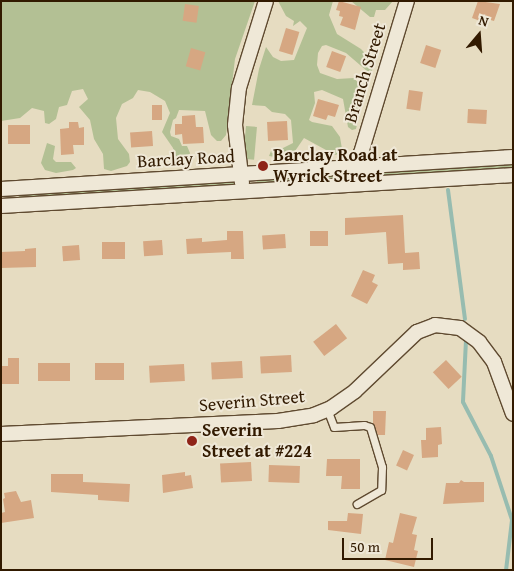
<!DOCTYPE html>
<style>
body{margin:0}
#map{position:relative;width:514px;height:571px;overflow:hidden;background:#e6dcc1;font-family:"Gentium Book Plus",serif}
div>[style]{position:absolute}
.green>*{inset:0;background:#b3c094;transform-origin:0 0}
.stream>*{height:4px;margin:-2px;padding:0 2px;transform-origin:2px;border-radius:2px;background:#97bcb0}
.building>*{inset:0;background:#d6a782;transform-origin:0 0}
.roads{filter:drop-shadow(1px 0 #5f4a30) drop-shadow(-1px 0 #5f4a30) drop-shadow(0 1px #5f4a30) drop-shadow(0 -1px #5f4a30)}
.lane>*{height:7px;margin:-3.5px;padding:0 3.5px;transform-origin:3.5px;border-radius:3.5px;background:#efe8d7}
.street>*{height:14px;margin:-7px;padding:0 7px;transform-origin:7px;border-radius:7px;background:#efe8d7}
.dots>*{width:14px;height:14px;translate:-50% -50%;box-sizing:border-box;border:2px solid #efe8d7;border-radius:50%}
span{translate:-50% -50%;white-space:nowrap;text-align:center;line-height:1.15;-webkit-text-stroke:4px #efe8d7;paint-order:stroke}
.street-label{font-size:18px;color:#321a00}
.poi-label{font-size:18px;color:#321a00;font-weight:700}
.left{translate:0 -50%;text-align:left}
.frame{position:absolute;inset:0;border:2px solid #321a00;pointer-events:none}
.north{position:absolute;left:454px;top:10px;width:50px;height:50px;-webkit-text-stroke:4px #efe8d7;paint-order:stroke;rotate:18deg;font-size:14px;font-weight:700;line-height:20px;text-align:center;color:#321a00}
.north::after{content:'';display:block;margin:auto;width:18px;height:22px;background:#321a00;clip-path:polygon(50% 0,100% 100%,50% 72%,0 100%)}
.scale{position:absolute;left:342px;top:538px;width:91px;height:22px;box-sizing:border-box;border:2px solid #321a00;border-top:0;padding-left:6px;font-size:15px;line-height:18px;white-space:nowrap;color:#321a00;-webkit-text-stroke:4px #efe8d7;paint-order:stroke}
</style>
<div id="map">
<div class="green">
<i style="clip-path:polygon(1px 1px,255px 1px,235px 59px,226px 135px,221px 141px,217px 141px,211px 135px,205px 111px,179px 110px,176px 118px,173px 120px,170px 132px,171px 136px,179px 139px,182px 146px,187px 146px,190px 153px,187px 161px,175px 160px,173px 148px,162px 132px,170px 113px,165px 101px,150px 92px,138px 90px,133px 98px,122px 104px,116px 118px,118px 139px,129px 154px,130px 162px,127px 166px,111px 171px,104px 169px,103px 154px,94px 139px,90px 120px,79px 107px,88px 99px,83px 89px,72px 91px,67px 105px,59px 107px,56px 119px,49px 124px,45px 123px,44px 111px,32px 108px,20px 118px,1px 121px)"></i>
<i style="clip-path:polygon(278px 1px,333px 1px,329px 15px,337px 34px,361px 49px,375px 64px,371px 72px,367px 71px,346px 53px,326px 45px,322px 46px,318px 53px,317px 65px,320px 73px,337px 79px,354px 78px,362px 87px,363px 100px,356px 129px,352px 130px,348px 127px,343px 99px,322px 90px,314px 92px,315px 103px,309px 120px,312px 122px,332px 126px,340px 137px,342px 149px,336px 155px,328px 154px,326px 150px,304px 138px,293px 154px,286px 159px,269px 156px,271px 151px,279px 150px,293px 143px,291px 120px,285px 114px,272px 112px,265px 106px,252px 105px,259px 69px,266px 47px,273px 57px,281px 61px,294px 60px,307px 28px,300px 21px,293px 26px,294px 21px,286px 16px)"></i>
<i style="clip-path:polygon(351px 1px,393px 1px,385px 10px,376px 10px,374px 17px,370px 17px)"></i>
<i style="left:246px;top:126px;width:11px;height:33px;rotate:5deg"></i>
<i style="clip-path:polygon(47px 143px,55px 146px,53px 159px,56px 162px,71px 162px,76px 168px,73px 170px,56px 173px,45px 170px,41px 163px)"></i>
<i style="clip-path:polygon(513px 162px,513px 171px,371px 178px,366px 175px,366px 171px)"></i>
<i style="clip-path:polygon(347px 173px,348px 176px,346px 180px,258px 184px,256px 180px)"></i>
<i style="clip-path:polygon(232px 178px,236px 182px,233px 186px,19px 197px,19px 194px)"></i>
</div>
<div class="stream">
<i style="left:448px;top:190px;width:130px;rotate:82.5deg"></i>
<i style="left:466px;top:340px;width:62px;rotate:92.8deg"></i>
<i style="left:463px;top:402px;width:61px;rotate:62.6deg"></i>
<i style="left:491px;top:456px;width:67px;rotate:71.8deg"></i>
<i style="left:512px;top:520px;width:50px;rotate:96.8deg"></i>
</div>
<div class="building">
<i style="clip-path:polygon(339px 1px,361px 7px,355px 30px,340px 25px,343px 17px,339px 16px,340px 11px,336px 10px)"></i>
<i style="clip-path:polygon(478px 1px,500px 4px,494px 21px,487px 19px,486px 23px,472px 18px)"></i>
<i style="left:185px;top:4px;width:14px;height:17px;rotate:8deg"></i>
<i style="left:286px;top:28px;width:14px;height:24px;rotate:17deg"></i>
<i style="left:426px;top:45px;width:16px;height:19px;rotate:18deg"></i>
<i style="left:191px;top:48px;width:15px;height:19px;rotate:16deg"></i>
<i style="left:332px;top:51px;width:15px;height:17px;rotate:20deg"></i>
<i style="left:409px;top:90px;width:14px;height:19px;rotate:8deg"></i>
<i style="clip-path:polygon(318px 99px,339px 105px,335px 117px,328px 115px,326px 120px,313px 116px)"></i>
<i style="left:152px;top:105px;width:10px;height:15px"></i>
<i style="left:468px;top:109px;width:19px;height:14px;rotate:3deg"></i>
<i style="clip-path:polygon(195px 115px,196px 127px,203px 127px,204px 143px,183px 144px,182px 134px,175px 135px,175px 124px,182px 124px,182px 116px)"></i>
<i style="left:287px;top:121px;width:19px;height:20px;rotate:87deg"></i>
<i style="clip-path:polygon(69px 122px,78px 122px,79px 128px,84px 127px,84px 145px,73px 145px,74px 154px,61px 155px,60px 129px,69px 128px)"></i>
<i style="left:30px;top:125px;width:19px;height:22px;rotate:90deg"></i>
<i style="left:152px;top:131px;width:15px;height:22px;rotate:86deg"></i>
<i style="clip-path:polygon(403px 215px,405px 253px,419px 252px,420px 269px,403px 270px,403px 263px,388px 264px,386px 232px,345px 235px,345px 218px)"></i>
<i style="clip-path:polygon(227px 231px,243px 231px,244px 259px,231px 259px,231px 252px,187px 254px,186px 239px,202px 238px,202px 242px,227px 240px)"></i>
<i style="left:310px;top:231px;width:18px;height:15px"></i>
<i style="left:285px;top:234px;width:14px;height:23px;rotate:86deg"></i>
<i style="left:162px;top:240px;width:15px;height:19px;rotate:86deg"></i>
<i style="left:102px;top:242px;width:23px;height:17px"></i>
<i style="left:79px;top:245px;width:15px;height:17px;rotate:86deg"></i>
<i style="clip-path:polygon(36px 248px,36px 267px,1px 268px,1px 252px,25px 251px,25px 249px)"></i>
<i style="clip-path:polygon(363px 270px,375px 275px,372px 282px,378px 285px,367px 304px,351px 296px)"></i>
<i style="left:336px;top:324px;width:18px;height:29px;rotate:52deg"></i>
<i style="left:291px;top:355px;width:17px;height:31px;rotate:87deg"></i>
<i style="clip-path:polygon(8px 358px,19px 358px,19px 384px,1px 384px,1px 366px,8px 366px)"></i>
<i style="left:446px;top:360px;width:23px;height:18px;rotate:47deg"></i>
<i style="left:242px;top:361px;width:17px;height:31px;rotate:87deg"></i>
<i style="left:70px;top:363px;width:18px;height:32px;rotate:90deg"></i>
<i style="left:124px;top:363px;width:17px;height:29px;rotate:90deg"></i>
<i style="left:184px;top:364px;width:17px;height:35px;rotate:87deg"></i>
<i style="clip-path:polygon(373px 411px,386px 411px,385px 435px,378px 435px,373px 423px)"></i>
<i style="clip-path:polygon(441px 427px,442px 444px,438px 445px,438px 457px,422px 458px,421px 440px,426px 440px,426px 428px)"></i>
<i style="left:403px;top:450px;width:12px;height:17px;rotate:24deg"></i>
<i style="clip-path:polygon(327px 459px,360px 459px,360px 489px,341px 489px,342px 476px,326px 476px)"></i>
<i style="left:251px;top:462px;width:19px;height:31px;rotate:87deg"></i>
<i style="left:269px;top:465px;width:31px;height:17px;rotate:2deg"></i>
<i style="clip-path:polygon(185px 472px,185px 476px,191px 475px,193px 488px,163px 493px,162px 475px)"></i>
<i style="clip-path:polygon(51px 474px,83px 474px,83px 482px,130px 484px,129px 502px,98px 500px,98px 495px,51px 492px)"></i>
<i style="clip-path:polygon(461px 480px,464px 482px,484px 482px,484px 502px,443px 504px,446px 483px,459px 483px)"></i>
<i style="clip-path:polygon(16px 491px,21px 502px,31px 500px,34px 518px,1px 523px,1px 513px,5px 512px,3px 499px,5px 498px,4px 493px)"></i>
<i style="clip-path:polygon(348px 513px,363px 514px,361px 534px,328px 530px,328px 521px,347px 521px)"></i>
<i style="clip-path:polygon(400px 513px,417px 517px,412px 534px,417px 535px,414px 550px,418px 551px,414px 567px,385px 560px,389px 542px,393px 543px)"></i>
</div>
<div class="roads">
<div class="lane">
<i style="left:327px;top:409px;width:19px;rotate:69deg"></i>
<i style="left:334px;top:427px;width:30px;rotate:-4deg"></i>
<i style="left:364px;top:425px;width:6px;rotate:18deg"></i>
<i style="left:370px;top:427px;width:42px;rotate:73.3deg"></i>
<i style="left:382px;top:467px;width:23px;rotate:92deg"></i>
<i style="left:381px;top:490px;width:28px;rotate:150deg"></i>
</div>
<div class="street">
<i style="left:359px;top:174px;width:21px;rotate:-85deg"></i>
<i style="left:361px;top:153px;width:159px;rotate:-73.2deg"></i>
<i style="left:242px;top:183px;width:58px;rotate:-96.9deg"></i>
<i style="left:235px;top:125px;width:37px;rotate:-84deg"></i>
<i style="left:239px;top:88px;width:91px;rotate:-72.8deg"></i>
<i style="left:1px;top:189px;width:513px;rotate:-3.58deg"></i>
<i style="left:1px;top:206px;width:513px;rotate:-3.46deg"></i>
<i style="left:1px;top:434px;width:277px;rotate:-2.7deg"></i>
<i style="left:278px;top:421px;width:36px;rotate:-9deg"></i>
<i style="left:314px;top:415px;width:18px;rotate:-22deg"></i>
<i style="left:331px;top:408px;width:29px;rotate:-35deg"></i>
<i style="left:355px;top:391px;width:86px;rotate:-43.6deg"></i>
<i style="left:417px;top:332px;width:19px;rotate:-21deg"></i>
<i style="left:435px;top:325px;width:25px;rotate:7deg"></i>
<i style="left:460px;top:328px;width:24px;rotate:36deg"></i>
<i style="left:479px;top:342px;width:25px;rotate:53deg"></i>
<i style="left:494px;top:362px;width:55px;rotate:69.9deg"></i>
</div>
</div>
<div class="dots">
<i style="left:263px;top:166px;background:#8f2418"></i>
<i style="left:192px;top:441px;background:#8f2418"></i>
</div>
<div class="street-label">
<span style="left:365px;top:73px;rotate:-73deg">Branch Street</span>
<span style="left:186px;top:159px;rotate:-3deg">Barclay Road</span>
<span style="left:252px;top:401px;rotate:-5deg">Severin Street</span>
</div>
<div class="poi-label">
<span class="left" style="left:273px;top:166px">Barclay Road at<br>Wyrick Street</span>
<span class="left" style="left:202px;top:441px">Severin<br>Street at #224</span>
</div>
<div class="frame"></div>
<div class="north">N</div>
<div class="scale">50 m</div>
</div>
